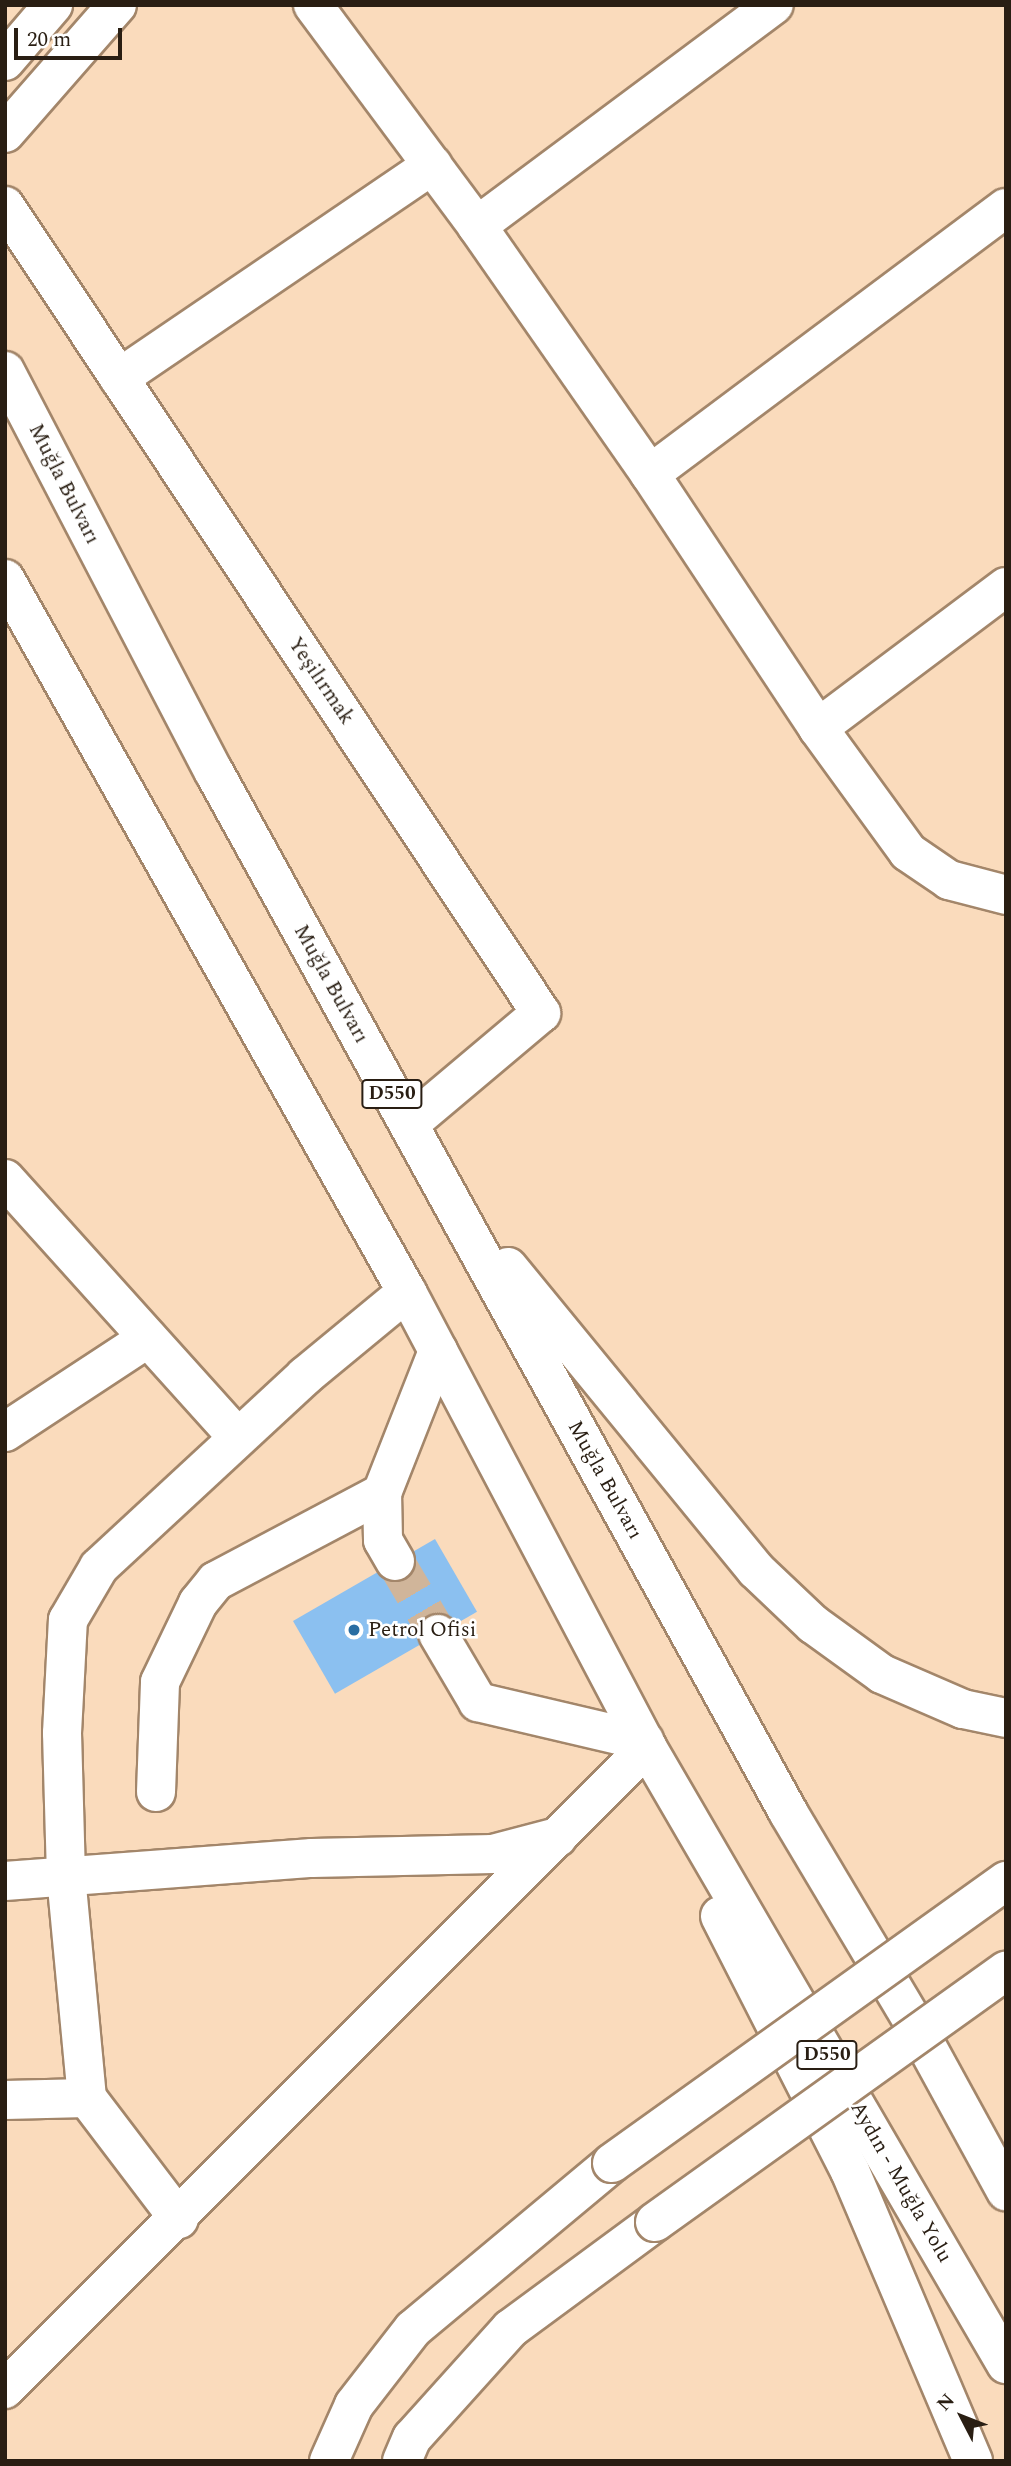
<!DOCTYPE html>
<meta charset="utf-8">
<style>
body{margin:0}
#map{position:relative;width:1011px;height:2466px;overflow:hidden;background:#fadbbc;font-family:Spectral,serif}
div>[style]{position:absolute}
.building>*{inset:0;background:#8bc0f0;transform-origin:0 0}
.minor-tunnel>*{height:38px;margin-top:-19px;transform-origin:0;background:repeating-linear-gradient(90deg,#d0b59a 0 38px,transparent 0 57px)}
.roads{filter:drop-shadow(2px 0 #a3866a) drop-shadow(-2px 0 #a3866a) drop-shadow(0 2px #a3866a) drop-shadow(0 -2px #a3866a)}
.minor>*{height:38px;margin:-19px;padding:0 19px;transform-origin:19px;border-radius:19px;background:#fff}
.major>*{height:38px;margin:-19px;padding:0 19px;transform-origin:19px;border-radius:19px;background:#fff}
.highway>*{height:38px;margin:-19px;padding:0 19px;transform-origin:19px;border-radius:19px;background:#fff}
.bridges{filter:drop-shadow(2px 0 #a3866a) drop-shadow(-2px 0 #a3866a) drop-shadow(0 2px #a3866a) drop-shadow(0 -2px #a3866a)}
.highway-bridge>*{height:38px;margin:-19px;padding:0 19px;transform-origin:19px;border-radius:19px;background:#fff}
.dots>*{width:19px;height:19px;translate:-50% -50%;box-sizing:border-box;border:4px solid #fff;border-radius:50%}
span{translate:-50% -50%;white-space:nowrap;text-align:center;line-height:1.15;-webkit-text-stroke:5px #fff;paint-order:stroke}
.shield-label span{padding:2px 5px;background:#fff;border:2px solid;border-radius:5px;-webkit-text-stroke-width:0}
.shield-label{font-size:19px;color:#291e13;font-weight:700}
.street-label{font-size:21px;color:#291e13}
.poi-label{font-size:21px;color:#291e13}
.left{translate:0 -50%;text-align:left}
.frame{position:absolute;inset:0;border:7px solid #291e13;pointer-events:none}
.north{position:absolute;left:927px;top:2382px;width:70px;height:70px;-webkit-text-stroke:5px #fff;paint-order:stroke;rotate:312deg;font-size:19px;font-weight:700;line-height:28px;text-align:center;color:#291e13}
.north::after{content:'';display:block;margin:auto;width:24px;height:32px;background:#291e13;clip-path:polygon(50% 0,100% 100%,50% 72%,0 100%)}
.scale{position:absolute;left:14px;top:28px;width:108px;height:32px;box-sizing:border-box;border:4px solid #291e13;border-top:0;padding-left:9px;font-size:21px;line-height:24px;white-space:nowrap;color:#291e13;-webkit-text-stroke:5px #fff;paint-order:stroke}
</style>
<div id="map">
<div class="building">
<i style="left:435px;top:1539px;width:84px;height:164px;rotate:60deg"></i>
</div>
<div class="minor-tunnel">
<i style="left:395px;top:1561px;width:85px;rotate:59.5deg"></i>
</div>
<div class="roads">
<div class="minor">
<i style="left:313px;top:5px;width:275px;rotate:53.4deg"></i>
<i style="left:477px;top:226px;width:302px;rotate:55.1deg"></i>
<i style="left:650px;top:474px;width:305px;rotate:56.5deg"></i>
<i style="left:818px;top:728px;width:153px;rotate:54deg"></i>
<i style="left:908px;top:852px;width:50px;rotate:34.3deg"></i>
<i style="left:949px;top:880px;width:59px;rotate:14.7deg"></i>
<i style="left:5px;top:61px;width:74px;rotate:-49.4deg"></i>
<i style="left:5px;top:133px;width:170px;rotate:-48.8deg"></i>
<i style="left:5px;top:206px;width:969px;rotate:56.41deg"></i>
<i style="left:541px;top:1013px;width:172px;rotate:139.9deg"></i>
<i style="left:477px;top:226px;width:370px;rotate:-36.7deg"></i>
<i style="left:119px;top:378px;width:379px;rotate:-34.2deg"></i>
<i style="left:650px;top:474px;width:444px;rotate:-36.8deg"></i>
<i style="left:818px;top:728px;width:235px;rotate:-36.9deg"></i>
<i style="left:5px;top:1179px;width:348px;rotate:48deg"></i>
<i style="left:5px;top:1432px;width:171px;rotate:-33.3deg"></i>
<i style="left:395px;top:1561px;width:24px;rotate:-120deg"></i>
<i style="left:383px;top:1540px;width:47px;rotate:-91.2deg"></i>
<i style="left:382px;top:1493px;width:153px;rotate:-68.5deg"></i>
<i style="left:438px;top:1634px;width:79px;rotate:59.5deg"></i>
<i style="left:478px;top:1702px;width:171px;rotate:13.2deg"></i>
<i style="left:156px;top:1792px;width:110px;rotate:-87.9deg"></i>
<i style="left:160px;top:1682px;width:88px;rotate:-64.3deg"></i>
<i style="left:198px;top:1603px;width:28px;rotate:-51deg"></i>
<i style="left:216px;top:1581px;width:188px;rotate:-27.9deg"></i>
<i style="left:5px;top:1881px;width:308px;rotate:-4.3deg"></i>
<i style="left:312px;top:1858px;width:181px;rotate:-1.3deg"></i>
<i style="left:493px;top:1854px;width:67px;rotate:-14.7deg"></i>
<i style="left:5px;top:2100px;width:82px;rotate:-1.4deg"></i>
<i style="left:179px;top:2219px;width:152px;rotate:-127.2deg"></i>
<i style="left:87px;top:2098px;width:223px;rotate:-95.4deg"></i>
<i style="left:66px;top:1876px;width:143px;rotate:-91.6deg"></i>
<i style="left:62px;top:1733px;width:113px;rotate:-87deg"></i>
<i style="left:68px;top:1620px;width:61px;rotate:-59.7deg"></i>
<i style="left:99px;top:1567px;width:281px;rotate:-42.8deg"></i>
<i style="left:305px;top:1376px;width:132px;rotate:-39.5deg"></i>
</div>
<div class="major">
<i style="left:5px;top:2389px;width:908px;rotate:-45deg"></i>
</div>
<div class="highway">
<i style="left:5px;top:371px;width:452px;rotate:62.5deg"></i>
<i style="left:214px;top:772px;width:1188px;rotate:61.1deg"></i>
<i style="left:788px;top:1812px;width:246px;rotate:59.2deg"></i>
<i style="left:914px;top:2023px;width:192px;rotate:61.3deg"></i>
<i style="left:5px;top:579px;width:819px;rotate:60.59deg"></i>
<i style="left:407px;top:1292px;width:514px;rotate:62.19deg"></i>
<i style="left:647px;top:1747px;width:714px;rotate:59.81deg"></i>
<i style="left:508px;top:1267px;width:392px;rotate:50.7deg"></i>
<i style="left:756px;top:1570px;width:79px;rotate:43.5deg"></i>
<i style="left:813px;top:1624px;width:85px;rotate:35.9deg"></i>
<i style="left:882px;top:1674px;width:88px;rotate:23.4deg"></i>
<i style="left:963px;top:1709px;width:44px;rotate:11.8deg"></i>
<i style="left:720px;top:1916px;width:286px;rotate:63deg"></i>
<i style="left:850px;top:2171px;width:315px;rotate:67deg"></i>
<i style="left:329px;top:2461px;width:61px;rotate:-65.9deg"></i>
<i style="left:354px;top:2405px;width:96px;rotate:-52.2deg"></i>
<i style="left:413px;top:2329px;width:259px;rotate:-39.8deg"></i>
<i style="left:402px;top:2461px;width:25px;rotate:-67deg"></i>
<i style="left:412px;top:2438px;width:147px;rotate:-48deg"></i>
<i style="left:510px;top:2329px;width:180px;rotate:-36.4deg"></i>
</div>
</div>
<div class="bridges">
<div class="highway-bridge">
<i style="left:612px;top:2163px;width:485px;rotate:-35.6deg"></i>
<i style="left:655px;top:2222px;width:432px;rotate:-35.6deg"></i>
</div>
</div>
<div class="dots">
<i style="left:354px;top:1630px;background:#296da2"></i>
</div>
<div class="shield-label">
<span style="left:392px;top:1094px">D550</span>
<span style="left:827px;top:2055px">D550</span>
</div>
<div class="street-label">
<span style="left:64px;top:484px;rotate:63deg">Muğla Bulvarı</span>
<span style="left:321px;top:681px;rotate:56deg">Yeşilırmak</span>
<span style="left:331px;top:984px;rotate:61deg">Muğla Bulvarı</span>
<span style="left:605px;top:1480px;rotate:61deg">Muğla Bulvarı</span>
<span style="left:901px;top:2182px;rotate:60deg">Aydın - Muğla Yolu</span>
</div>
<div class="poi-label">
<span class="left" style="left:368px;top:1630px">Petrol Ofisi</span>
</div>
<div class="frame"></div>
<div class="north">N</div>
<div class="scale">20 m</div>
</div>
